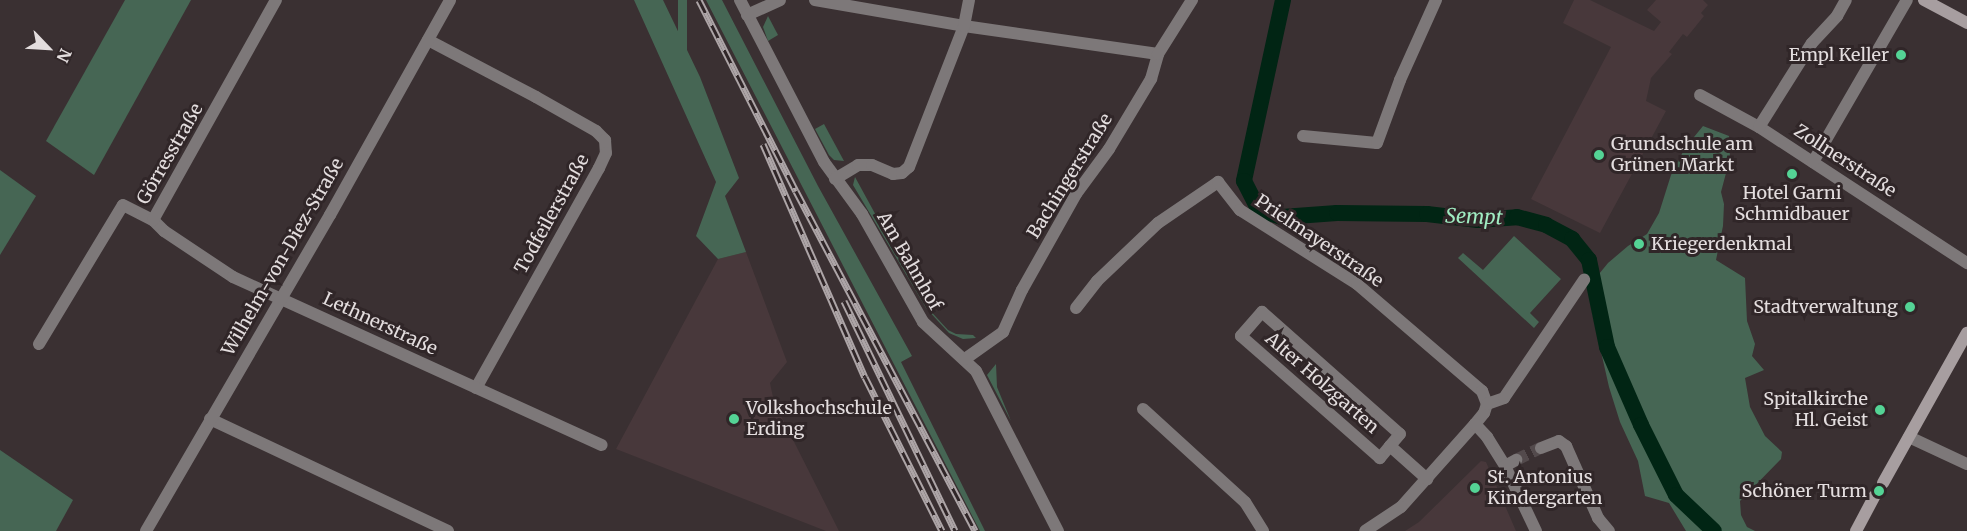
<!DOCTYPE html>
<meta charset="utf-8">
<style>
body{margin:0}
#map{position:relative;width:1967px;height:531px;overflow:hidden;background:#3a3032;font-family:Merriweather,serif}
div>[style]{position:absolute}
.built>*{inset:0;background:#48383b}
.green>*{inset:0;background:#466654;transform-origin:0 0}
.canal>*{height:16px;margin:-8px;padding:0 8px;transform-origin:8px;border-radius:8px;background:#012514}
.street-tunnel>*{height:12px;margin-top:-6px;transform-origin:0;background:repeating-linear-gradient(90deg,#534a4c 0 12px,transparent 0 18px)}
.street>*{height:12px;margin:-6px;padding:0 6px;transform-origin:6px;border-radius:6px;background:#7d7879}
.secondary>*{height:12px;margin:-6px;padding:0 6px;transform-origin:6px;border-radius:6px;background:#a79ea0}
.rail>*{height:7px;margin-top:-3.5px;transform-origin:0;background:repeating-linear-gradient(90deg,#302628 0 14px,#ada5a7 0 28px);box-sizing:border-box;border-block:2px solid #ada5a7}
.dots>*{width:16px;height:16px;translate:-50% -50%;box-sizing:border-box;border:3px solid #302628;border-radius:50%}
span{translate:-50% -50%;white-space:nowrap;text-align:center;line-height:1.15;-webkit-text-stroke:6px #302628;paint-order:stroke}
.poi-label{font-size:18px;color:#e3ddde}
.right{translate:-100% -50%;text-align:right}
.left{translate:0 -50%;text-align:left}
.street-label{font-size:18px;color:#e3ddde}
.water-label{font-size:20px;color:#a0ecc2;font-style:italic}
.north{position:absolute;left:18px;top:18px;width:60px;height:60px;-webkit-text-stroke:4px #302628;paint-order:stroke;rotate:115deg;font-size:16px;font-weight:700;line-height:24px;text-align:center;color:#e3ddde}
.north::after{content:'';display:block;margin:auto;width:21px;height:27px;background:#e3ddde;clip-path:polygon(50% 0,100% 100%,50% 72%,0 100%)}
</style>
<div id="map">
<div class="built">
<i style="clip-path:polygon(1574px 0,1590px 0,1654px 31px,1661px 22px,1647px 10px,1656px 0,1703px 0,1708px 5px,1701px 13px,1704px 16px,1687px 37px,1683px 34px,1669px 52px,1672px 54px,1651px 78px,1646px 101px,1666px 111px,1600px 233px,1531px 199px,1611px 47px,1563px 23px)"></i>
<i style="clip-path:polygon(746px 252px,787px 362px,770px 383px,774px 402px,839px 531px,826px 531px,616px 449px,718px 259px)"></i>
<i style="clip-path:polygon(1481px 461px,1486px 462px,1516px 531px,1405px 531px,1419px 522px)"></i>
</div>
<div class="green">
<i style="clip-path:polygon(125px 0,191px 0,94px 175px,46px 141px)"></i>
<i style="clip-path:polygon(634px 0,663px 0,700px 77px,739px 178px,725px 196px,746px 252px,718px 259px,696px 236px,716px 182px)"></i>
<i style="left:678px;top:0;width:9px;height:75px"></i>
<i style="clip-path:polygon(706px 0,722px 0,818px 186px,912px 356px,901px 362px,985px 531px,980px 531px)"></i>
<i style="clip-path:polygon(768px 16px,778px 35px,768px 41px,763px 27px)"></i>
<i style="clip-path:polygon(824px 124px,844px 161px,834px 160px,829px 155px,815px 129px)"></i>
<i style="clip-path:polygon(1703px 126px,1729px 136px,1730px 158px,1721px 192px,1724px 204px,1723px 226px,1716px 260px,1745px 278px,1747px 321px,1755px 344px,1752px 356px,1764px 370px,1745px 378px,1750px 407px,1765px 436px,1782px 452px,1781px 459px,1740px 501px,1741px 515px,1747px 527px,1755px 531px,1686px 531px,1669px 503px,1645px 496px,1638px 461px,1620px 422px,1609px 387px,1592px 312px,1590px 285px,1608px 263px,1628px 246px,1647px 234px,1659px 213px,1671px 175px,1685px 148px)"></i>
<i style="clip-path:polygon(0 170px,36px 196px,0 255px)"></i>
<i style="clip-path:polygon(855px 177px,925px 305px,948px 330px,956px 334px,973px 335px,976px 338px,963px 339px,949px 333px,926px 308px,853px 185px)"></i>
<i style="clip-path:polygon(1514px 236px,1561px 279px,1530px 313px,1539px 322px,1534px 328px,1458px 258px,1463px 253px,1483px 270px)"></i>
<i style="clip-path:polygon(996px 364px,997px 387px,1011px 421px,987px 375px)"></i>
<i style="clip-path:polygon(0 450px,73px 500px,56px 531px,0 531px)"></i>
</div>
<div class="canal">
<i style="left:1283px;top:0;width:185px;rotate:102.2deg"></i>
<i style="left:1244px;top:181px;width:33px;rotate:63deg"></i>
<i style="left:1259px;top:210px;width:24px;rotate:17deg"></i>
<i style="left:1282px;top:217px;width:55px;rotate:-4.2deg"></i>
<i style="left:1337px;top:213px;width:90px;rotate:0.6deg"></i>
<i style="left:1427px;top:214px;width:51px;rotate:6.7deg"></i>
<i style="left:1478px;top:220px;width:39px;rotate:-4deg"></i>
<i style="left:1517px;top:217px;width:30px;rotate:15deg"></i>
<i style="left:1546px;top:225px;width:30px;rotate:28deg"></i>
<i style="left:1572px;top:239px;width:27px;rotate:51deg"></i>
<i style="left:1589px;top:260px;width:89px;rotate:78.3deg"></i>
<i style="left:1607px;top:347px;width:85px;rotate:66.4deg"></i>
<i style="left:1641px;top:425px;width:78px;rotate:63.4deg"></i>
<i style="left:1676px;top:495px;width:52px;rotate:43.5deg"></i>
</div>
<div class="street-tunnel">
<i style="left:1516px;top:460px;width:28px;rotate:-26deg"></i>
</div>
<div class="street">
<i style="left:740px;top:0;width:182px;rotate:62.6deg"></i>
<i style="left:824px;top:162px;width:64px;rotate:53.8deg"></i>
<i style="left:862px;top:214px;width:124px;rotate:60.5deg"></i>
<i style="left:923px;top:322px;width:72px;rotate:42.8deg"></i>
<i style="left:976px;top:371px;width:180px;rotate:62.9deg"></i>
<i style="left:815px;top:0;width:151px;rotate:9.9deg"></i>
<i style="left:964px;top:26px;width:196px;rotate:8.2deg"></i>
<i style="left:747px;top:15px;width:36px;rotate:-24deg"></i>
<i style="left:428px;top:40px;width:122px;rotate:27.8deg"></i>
<i style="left:536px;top:97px;width:69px;rotate:29.5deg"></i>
<i style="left:596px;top:131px;width:13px;rotate:45deg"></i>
<i style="left:605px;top:140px;width:13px;rotate:86deg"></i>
<i style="left:606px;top:153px;width:17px;rotate:115deg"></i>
<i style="left:599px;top:168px;width:252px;rotate:119.2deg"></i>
<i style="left:1700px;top:95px;width:67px;rotate:28.5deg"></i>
<i style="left:1759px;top:127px;width:249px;rotate:33.2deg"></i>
<i style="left:1759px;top:127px;width:99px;rotate:-57.8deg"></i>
<i style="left:1812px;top:43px;width:37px;rotate:-47deg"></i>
<i style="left:1837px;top:16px;width:18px;rotate:-61deg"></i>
<i style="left:1303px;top:136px;width:74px;rotate:5.4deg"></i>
<i style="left:1377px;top:143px;width:67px;rotate:-69.9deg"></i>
<i style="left:1400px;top:80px;width:88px;rotate:-65.8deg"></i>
<i style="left:1813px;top:162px;width:187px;rotate:-59.9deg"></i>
<i style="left:835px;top:179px;width:27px;rotate:-31deg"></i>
<i style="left:858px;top:165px;width:14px"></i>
<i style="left:872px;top:165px;width:23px;rotate:23deg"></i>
<i style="left:893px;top:174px;width:9px;rotate:-6deg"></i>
<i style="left:902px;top:173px;width:9px;rotate:-41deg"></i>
<i style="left:909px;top:167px;width:151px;rotate:-68.7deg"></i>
<i style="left:964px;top:26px;width:26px;rotate:-79deg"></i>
<i style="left:153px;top:220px;width:16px;rotate:45deg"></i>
<i style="left:164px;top:231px;width:83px;rotate:33.7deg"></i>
<i style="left:233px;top:277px;width:405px;rotate:24.5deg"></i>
<i style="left:1076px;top:308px;width:34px;rotate:-52deg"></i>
<i style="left:1097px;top:281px;width:84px;rotate:-43.6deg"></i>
<i style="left:1158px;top:223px;width:73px;rotate:-34.3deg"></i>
<i style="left:1218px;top:182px;width:36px;rotate:52deg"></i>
<i style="left:1240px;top:210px;width:138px;rotate:32.3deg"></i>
<i style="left:1357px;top:284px;width:165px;rotate:40.6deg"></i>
<i style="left:1482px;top:391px;width:14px;rotate:69deg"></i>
<i style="left:1487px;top:404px;width:9px;rotate:108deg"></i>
<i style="left:1484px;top:413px;width:14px;rotate:129deg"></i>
<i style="left:1475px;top:424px;width:111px;rotate:131.7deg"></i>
<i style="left:1401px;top:507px;width:43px;rotate:146.3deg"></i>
<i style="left:39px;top:344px;width:162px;rotate:-58.9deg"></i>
<i style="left:123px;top:205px;width:34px;rotate:27deg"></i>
<i style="left:153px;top:220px;width:252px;rotate:-60.8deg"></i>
<i style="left:965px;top:359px;width:47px;rotate:-35.4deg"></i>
<i style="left:1003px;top:332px;width:46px;rotate:-65.7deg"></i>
<i style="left:1022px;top:290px;width:110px;rotate:-60.6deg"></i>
<i style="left:1076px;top:194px;width:56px;rotate:-53.7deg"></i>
<i style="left:1109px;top:149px;width:82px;rotate:-59deg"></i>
<i style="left:1151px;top:79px;width:26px;rotate:-74deg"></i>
<i style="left:1158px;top:54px;width:64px;rotate:-57.8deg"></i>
<i style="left:1487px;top:404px;width:18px;rotate:-19deg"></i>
<i style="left:1504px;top:398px;width:143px;rotate:-55.9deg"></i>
<i style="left:1143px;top:409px;width:138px;rotate:42.4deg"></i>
<i style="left:1245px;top:502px;width:34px;rotate:58deg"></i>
<i style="left:210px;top:419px;width:263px;rotate:25.2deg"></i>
<i style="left:1475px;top:424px;width:18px;rotate:47deg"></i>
<i style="left:1487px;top:437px;width:34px;rotate:58deg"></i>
<i style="left:1505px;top:466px;width:72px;rotate:64.5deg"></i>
<i style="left:1909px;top:437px;width:64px;rotate:25deg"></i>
<i style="left:1390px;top:446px;width:16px;rotate:130deg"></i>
<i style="left:1380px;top:458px;width:185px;rotate:-138.7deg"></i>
<i style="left:1241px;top:336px;width:32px;rotate:-49deg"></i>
<i style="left:1262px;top:312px;width:184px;rotate:41.5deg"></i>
<i style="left:1400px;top:434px;width:16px;rotate:130deg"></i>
<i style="left:1390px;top:446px;width:50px;rotate:41.7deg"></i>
<i style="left:1541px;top:448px;width:19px;rotate:-21deg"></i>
<i style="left:1559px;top:441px;width:9px;rotate:36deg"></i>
<i style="left:1566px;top:446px;width:79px;rotate:66deg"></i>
<i style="left:1598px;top:518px;width:17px;rotate:50deg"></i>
<i style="left:1505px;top:466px;width:13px;rotate:-29deg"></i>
<i style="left:146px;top:531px;width:366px;rotate:-59.8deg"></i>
<i style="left:330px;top:215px;width:246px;rotate:-60.8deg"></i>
</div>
<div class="secondary">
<i style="left:1924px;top:0;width:49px;rotate:28.1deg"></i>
<i style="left:1883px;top:483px;width:172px;rotate:-60.8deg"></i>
<i style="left:1856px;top:531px;width:40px;rotate:-62deg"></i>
</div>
<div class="rail">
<i style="left:699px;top:0;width:214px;rotate:63.1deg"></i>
<i style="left:796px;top:191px;width:384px;rotate:62.2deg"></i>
<i style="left:763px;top:144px;width:254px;rotate:66.4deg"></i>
<i style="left:865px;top:377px;width:172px;rotate:63.4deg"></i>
<i style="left:844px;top:301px;width:255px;rotate:64.2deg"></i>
</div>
<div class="dots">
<i style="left:1901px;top:55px;background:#54d395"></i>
<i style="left:1599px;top:155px;background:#54d395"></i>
<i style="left:1792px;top:174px;background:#54d395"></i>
<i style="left:1639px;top:244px;background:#54d395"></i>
<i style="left:1910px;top:307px;background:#54d395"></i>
<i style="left:1880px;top:410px;background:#54d395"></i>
<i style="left:734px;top:419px;background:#54d395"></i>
<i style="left:1475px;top:488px;background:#54d395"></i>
<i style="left:1879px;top:491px;background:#54d395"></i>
</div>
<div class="poi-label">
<span class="right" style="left:1889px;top:55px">Empl Keller</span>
<span class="left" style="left:1611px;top:155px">Grundschule am<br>Grünen Markt</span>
<span style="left:1792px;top:204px">Hotel Garni<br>Schmidbauer</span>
<span class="left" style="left:1651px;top:244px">Kriegerdenkmal</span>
<span class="right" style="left:1898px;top:307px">Stadtverwaltung</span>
<span class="right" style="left:1868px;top:410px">Spitalkirche<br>Hl. Geist</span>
<span class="left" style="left:746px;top:419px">Volkshochschule<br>Erding</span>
<span class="left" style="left:1487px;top:488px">St. Antonius<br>Kindergarten</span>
<span class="right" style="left:1867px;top:491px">Schöner Turm</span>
</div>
<div class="street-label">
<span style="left:170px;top:154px;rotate:-60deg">Görresstraße</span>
<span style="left:1845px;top:161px;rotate:33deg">Zollnerstraße</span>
<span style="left:1070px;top:176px;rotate:-58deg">Bachingerstraße</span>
<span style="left:552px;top:214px;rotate:-61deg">Todfeilerstraße</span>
<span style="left:1319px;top:241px;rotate:34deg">Prielmayerstraße</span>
<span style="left:283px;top:257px;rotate:-60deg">Wilhelm-von-Diez-Straße</span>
<span style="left:909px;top:261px;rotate:60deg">Am Bahnhof</span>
<span style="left:380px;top:324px;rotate:25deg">Lethnerstraße</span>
<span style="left:1322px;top:383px;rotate:41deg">Alter Holzgarten</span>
</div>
<div class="water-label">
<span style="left:1474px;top:216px;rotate:2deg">Sempt</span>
</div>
<div class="north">N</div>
</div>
